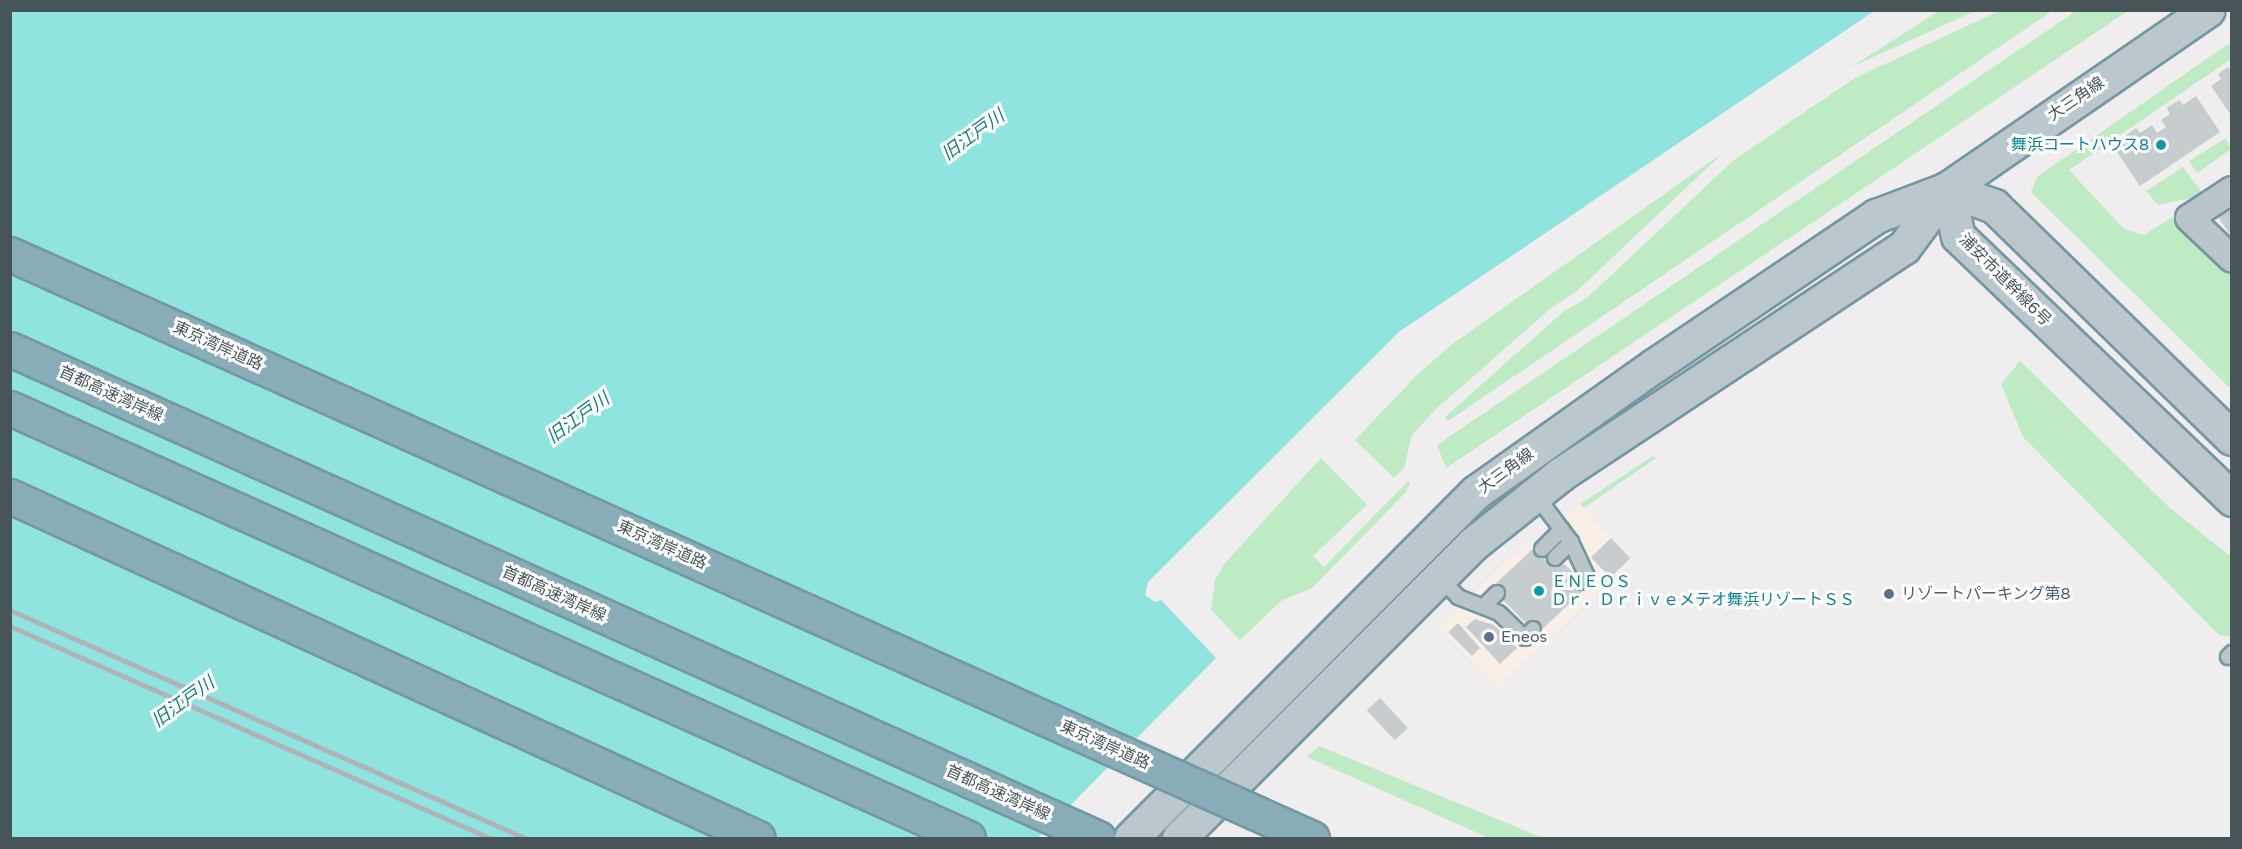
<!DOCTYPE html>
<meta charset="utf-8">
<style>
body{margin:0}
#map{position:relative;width:2242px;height:849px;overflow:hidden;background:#f0edee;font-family:"Varela Round","Noto Sans JP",sans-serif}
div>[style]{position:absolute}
.commercial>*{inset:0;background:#faefe7}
.green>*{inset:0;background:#beeac4}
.water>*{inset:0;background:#8fe4e0}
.building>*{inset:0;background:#c7ccce;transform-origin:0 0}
.roads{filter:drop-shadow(2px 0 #7497a4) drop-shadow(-2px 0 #7497a4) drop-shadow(0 2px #7497a4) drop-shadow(0 -2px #7497a4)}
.lane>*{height:14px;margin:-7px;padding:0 7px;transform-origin:7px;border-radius:7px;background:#b9c5c9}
.street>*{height:26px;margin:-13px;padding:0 13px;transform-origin:13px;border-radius:13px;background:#b9c5c9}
.secondary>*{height:33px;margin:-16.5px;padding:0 16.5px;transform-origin:16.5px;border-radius:16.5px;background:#bac8ce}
.highway>*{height:33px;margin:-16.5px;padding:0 16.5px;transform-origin:16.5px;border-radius:16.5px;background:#88acb8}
.rail>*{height:4.5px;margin:-2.25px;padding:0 2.25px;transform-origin:2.25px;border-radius:2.25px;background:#b0b4b7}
.bridges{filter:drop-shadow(2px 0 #7497a4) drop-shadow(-2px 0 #7497a4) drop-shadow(0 2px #7497a4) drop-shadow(0 -2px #7497a4)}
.highway-bridge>*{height:33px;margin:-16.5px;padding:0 16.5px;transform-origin:16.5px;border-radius:16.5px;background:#88acb8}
.dots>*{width:16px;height:16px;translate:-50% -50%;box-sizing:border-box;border:3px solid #fff;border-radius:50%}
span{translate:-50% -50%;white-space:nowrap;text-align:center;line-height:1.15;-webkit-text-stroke:6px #fff;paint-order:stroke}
.street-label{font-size:16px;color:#475559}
.culture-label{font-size:16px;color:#0d838f}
.right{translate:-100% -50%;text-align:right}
.left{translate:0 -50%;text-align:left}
.service-label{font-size:16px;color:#4e5e75}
.water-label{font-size:18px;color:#177f7b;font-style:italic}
.frame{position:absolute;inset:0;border:12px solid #475559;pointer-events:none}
</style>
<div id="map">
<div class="commercial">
<i style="clip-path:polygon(1580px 504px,1632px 559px,1497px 688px,1439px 626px,1515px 554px)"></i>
</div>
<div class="green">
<i style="clip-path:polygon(1939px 11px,1975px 11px,1851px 67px)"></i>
<i style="clip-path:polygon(1999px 11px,2052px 11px,1448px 421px,1445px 417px,1563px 312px,1587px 298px,1735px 159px,1855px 78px)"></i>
<i style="clip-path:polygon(2076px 11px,2128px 11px,1446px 468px,1437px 445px)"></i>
<i style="clip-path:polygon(2231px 42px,2231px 59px,2069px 170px,2124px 229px,2144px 235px,2172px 217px,2231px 275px,2231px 389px,2031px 192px,2037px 177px)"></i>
<i style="clip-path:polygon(2226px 138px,2231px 149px,2197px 173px,2189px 161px)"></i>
<i style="clip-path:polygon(1724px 152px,1577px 291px,1551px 308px,1436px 409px,1412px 435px,1404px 468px,1394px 478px,1355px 440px,1417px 375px,1451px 345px)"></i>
<i style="clip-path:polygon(2183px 167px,2204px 195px,2158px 205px,2146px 191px)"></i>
<i style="clip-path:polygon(2020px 361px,2170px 508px,2231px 557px,2231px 637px,2219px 635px,2023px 437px,2001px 384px)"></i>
<i style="clip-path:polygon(1653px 456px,1656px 458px,1584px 508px,1580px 504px)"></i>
<i style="clip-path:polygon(1321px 458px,1367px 505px,1313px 556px,1324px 567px,1408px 481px,1410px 482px,1406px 492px,1312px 588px,1281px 601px,1240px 640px,1211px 610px,1215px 580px,1225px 563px)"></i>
<i style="clip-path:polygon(1319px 746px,1543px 838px,1489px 838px,1307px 757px)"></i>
</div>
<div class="water">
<i style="clip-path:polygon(10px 11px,1874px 11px,1399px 332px,1148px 582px,1145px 595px,1155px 602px,1161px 600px,1216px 658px,1038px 838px,11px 838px)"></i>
</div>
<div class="building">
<i style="clip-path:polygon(2228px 67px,2232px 72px,2232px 117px,2211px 86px,2221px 79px,2218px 74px)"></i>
<i style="clip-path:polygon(2196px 96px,2220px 132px,2140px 186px,2115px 149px,2128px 141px,2125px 136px,2136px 128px,2140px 133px,2152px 125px,2157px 133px,2166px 127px,2161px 120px,2170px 114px,2167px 108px,2179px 100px,2183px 105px)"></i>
<i style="clip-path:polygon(2232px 203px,2232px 231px,2229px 233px,2216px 214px)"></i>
<i style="left:1611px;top:538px;width:28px;height:28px;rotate:46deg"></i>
<i style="clip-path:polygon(1537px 545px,1569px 568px,1586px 588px,1537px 634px,1491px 588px)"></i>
<i style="clip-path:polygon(1475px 619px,1494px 625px,1517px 648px,1500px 664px,1466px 627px)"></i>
<i style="clip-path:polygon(1458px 623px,1480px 648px,1472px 656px,1448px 632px)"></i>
<i style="left:1380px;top:698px;width:41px;height:18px;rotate:47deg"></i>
</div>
<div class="roads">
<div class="lane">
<i style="left:1535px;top:494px;width:60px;rotate:53.1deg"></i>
<i style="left:1571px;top:542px;width:38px;rotate:65deg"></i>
<i style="left:1587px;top:576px;width:8px;rotate:135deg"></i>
<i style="left:1542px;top:549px;width:28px;rotate:-45deg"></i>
<i style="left:1555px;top:558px;width:23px;rotate:-45deg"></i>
<i style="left:1439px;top:577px;width:28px;rotate:46deg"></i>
<i style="left:1458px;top:597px;width:44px;rotate:21.3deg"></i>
<i style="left:1499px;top:613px;width:36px;rotate:44deg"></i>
<i style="left:1525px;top:638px;width:12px;rotate:-48deg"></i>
<i style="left:1485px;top:605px;width:17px;rotate:-45deg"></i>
<i style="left:2228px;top:657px;width:6px;rotate:-45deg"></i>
</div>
<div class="street">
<i style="left:2232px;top:190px;width:51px;rotate:146.9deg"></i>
<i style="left:2189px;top:218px;width:59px;rotate:43.6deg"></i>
</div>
<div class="secondary">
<i style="left:1947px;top:189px;width:48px;rotate:76.8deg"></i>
<i style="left:1958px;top:236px;width:380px;rotate:43.8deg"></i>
<i style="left:1947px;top:189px;width:50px;rotate:19.9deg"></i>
<i style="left:1994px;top:206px;width:332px;rotate:44.3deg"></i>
<i style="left:1131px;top:838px;width:489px;rotate:-45.1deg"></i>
<i style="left:1476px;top:492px;width:219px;rotate:-35.4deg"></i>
<i style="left:1655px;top:365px;width:267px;rotate:-34deg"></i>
<i style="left:1876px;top:216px;width:76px;rotate:-20.8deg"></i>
<i style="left:1947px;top:189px;width:316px;rotate:-34.5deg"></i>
<i style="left:1179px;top:838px;width:417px;rotate:-45deg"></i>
<i style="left:1474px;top:543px;width:111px;rotate:-38.4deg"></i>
<i style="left:1561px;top:474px;width:411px;rotate:-33.5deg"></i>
<i style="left:1904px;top:247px;width:72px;rotate:-53.4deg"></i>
</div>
<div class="highway">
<i style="left:10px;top:349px;width:1193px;rotate:24.2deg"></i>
<i style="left:10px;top:408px;width:1050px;rotate:24.17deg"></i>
<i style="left:10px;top:496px;width:822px;rotate:24.57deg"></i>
</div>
</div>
<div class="rail">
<i style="left:10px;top:610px;width:563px;rotate:23.88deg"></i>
<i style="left:10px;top:626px;width:525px;rotate:23.83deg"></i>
</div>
<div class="bridges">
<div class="highway-bridge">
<i style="left:10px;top:254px;width:1427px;rotate:24.16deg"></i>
</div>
</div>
<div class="dots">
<i style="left:2161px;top:145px;background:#0f9aa8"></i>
<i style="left:1539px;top:591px;background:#0f9aa8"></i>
<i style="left:1889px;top:594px;background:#5c6f8a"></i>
<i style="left:1489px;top:637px;background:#5c6f8a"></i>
</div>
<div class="street-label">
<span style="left:2076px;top:99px;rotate:-34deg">大三角線</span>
<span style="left:2005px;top:280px;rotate:45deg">浦安市道幹線6号</span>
<span style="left:218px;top:346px;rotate:24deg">東京湾岸道路</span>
<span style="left:111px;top:394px;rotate:24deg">首都高速湾岸線</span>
<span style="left:1506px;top:471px;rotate:-36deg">大三角線</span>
<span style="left:662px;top:545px;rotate:24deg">東京湾岸道路</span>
<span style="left:554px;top:594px;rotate:24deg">首都高速湾岸線</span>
<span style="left:1105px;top:745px;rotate:24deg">東京湾岸道路</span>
<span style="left:998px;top:793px;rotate:24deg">首都高速湾岸線</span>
</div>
<div class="culture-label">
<span class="right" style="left:2149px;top:145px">舞浜コートハウス8</span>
<span class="left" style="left:1551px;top:591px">ＥＮＥＯＳ<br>Ｄｒ．Ｄｒｉｖｅメテオ舞浜リゾートＳＳ</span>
</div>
<div class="service-label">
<span class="left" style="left:1901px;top:594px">リゾートパーキング第8</span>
<span class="left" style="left:1501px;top:637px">Eneos</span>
</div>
<div class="water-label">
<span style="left:973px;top:135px;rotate:-36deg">旧江戸川</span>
<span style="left:578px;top:418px;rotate:-36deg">旧江戸川</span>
<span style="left:183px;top:702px;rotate:-36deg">旧江戸川</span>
</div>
<div class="frame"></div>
</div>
